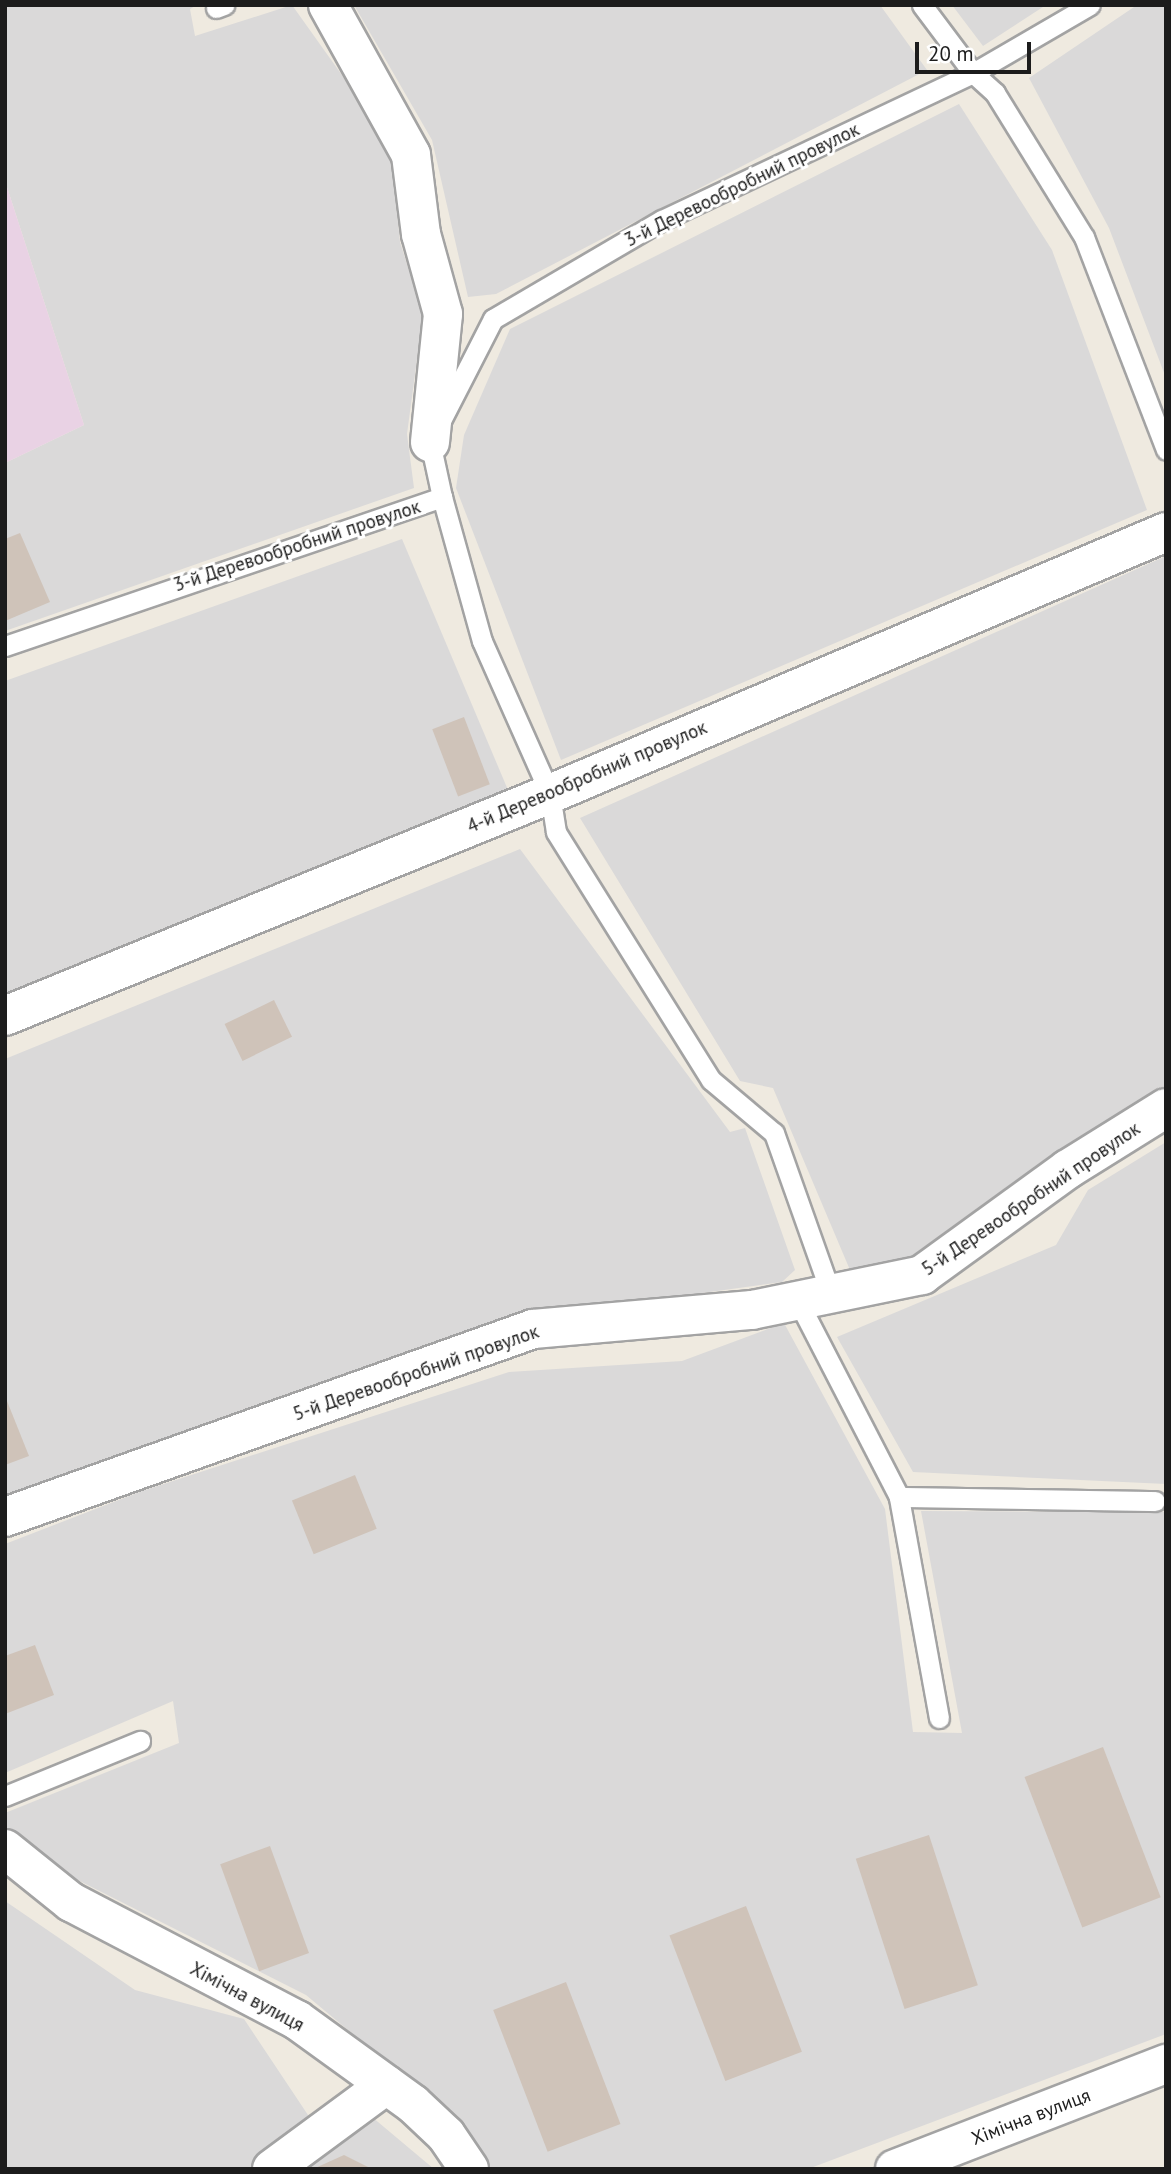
<!DOCTYPE html>
<meta charset="utf-8">
<style>
body{margin:0}
#map{position:relative;width:1171px;height:2174px;overflow:hidden;background:#efeae0;font-family:"PT Sans",sans-serif}
div>[style]{position:absolute}
.residential>*{inset:0;background:#dad9d9}
.industrial>*{inset:0;background:#e9d2e4}
.building>*{inset:0;background:#cfc3b9;transform-origin:0 0}
.roads{filter:drop-shadow(2px 0 #a3a3a3) drop-shadow(-2px 0 #a3a3a3) drop-shadow(0 2px #a3a3a3) drop-shadow(0 -2px #a3a3a3)}
.service>*{height:19px;margin:-9.5px;padding:0 9.5px;transform-origin:9.5px;border-radius:9.5px;background:#fff}
.minor>*{height:38px;margin:-19px;padding:0 19px;transform-origin:19px;border-radius:19px;background:#fff}
span{translate:-50% -50%;white-space:nowrap;text-align:center;line-height:1.15;-webkit-text-stroke:6px #fff;paint-order:stroke}
.street-label{font-size:19px;color:#1c1c1c}
.frame{position:absolute;inset:0;border:7px solid #1c1c1c;pointer-events:none}
.scale{position:absolute;left:915px;top:42px;width:116px;height:32px;box-sizing:border-box;border:4px solid #1c1c1c;border-top:0;padding-left:9px;font-size:21px;line-height:24px;white-space:nowrap;color:#1c1c1c;-webkit-text-stroke:5px #fff;paint-order:stroke}
</style>
<div id="map">
<div class="residential">
<i style="clip-path:polygon(5px 5px,197px 5px,190px 9px,195px 36px,292px 5px,344px 78px,392px 162px,400px 242px,423px 315px,407px 434px,414px 488px,5px 631px,5px 463px,84px 425px,5px 181px)"></i>
<i style="clip-path:polygon(354px 5px,880px 5px,927px 70px,496px 294px,468px 297px,432px 140px)"></i>
<i style="clip-path:polygon(952px 5px,1046px 5px,983px 46px)"></i>
<i style="clip-path:polygon(1137px 5px,1166px 5px,1166px 378px,1109px 228px,1029px 78px)"></i>
<i style="clip-path:polygon(959px 104px,1052px 250px,1147px 510px,561px 760px,456px 488px,464px 435px,510px 329px)"></i>
<i style="clip-path:polygon(402px 539px,508px 790px,5px 999px,5px 681px)"></i>
<i style="clip-path:polygon(1166px 556px,1166px 1094px,925px 1256px,850px 1270px,773px 1088px,740px 1081px,580px 818px)"></i>
<i style="clip-path:polygon(520px 849px,730px 1132px,745px 1128px,795px 1270px,782px 1282px,536px 1316px,5px 1503px,5px 1059px)"></i>
<i style="clip-path:polygon(1166px 1142px,1166px 1484px,913px 1472px,837px 1337px,1056px 1245px,1088px 1190px)"></i>
<i style="clip-path:polygon(784px 1323px,885px 1509px,913px 1732px,962px 1733px,921px 1511px,1166px 1512px,1166px 2034px,808px 2169px,481px 2169px,409px 2081px,306px 1995px,24px 1853px,5px 1834px,5px 1813px,179px 1743px,173px 1701px,5px 1773px,5px 1544px,142px 1491px,509px 1372px,682px 1361px)"></i>
<i style="clip-path:polygon(5px 1901px,135px 1990px,244px 2019px,316px 2127px,353px 2101px,434px 2169px,5px 2169px)"></i>
</div>
<div class="industrial">
<i style="clip-path:polygon(5px 181px,84px 425px,5px 463px)"></i>
</div>
<div class="building">
<i style="clip-path:polygon(20px 533px,50px 602px,5px 621px,5px 539px)"></i>
<i style="left:464px;top:717px;width:72px;height:34px;rotate:69deg"></i>
<i style="left:274px;top:1000px;width:41px;height:55px;rotate:64deg"></i>
<i style="clip-path:polygon(5px 1396px,29px 1456px,5px 1465px)"></i>
<i style="left:355px;top:1475px;width:58px;height:68px;rotate:68deg"></i>
<i style="clip-path:polygon(35px 1645px,54px 1695px,5px 1714px,5px 1656px)"></i>
<i style="left:1103px;top:1747px;width:161px;height:84px;rotate:69deg"></i>
<i style="left:929px;top:1835px;width:158px;height:77px;rotate:72deg"></i>
<i style="left:270px;top:1846px;width:114px;height:53px;rotate:70deg"></i>
<i style="left:746px;top:1906px;width:156px;height:82px;rotate:69deg"></i>
<i style="left:566px;top:1982px;width:152px;height:78px;rotate:69deg"></i>
<i style="clip-path:polygon(344px 2155px,372px 2169px,313px 2169px)"></i>
</div>
<div class="roads">
<div class="service">
<i style="left:922px;top:5px;width:85px;rotate:53.1deg"></i>
<i style="left:973px;top:73px;width:30px;rotate:42deg"></i>
<i style="left:995px;top:93px;width:169px;rotate:58.3deg"></i>
<i style="left:1084px;top:237px;width:228px;rotate:68.9deg"></i>
<i style="left:216px;top:8px;width:9px;rotate:-21deg"></i>
<i style="left:442px;top:497px;width:149px;rotate:74.5deg"></i>
<i style="left:482px;top:641px;width:167px;rotate:66deg"></i>
<i style="left:550px;top:794px;width:38px;rotate:81deg"></i>
<i style="left:556px;top:832px;width:292px;rotate:58deg"></i>
<i style="left:711px;top:1080px;width:82px;rotate:40.1deg"></i>
<i style="left:774px;top:1133px;width:171px;rotate:70.5deg"></i>
<i style="left:5px;top:646px;width:462px;rotate:-18.8deg"></i>
<i style="left:442px;top:497px;width:56px;rotate:-102.3deg"></i>
<i style="left:430px;top:442px;width:138px;rotate:-62.9deg"></i>
<i style="left:493px;top:319px;width:196px;rotate:-30.4deg"></i>
<i style="left:662px;top:220px;width:344px;rotate:-25.3deg"></i>
<i style="left:973px;top:73px;width:135px;rotate:-30.2deg"></i>
<i style="left:798px;top:1301px;width:220px;rotate:62.7deg"></i>
<i style="left:939px;top:1718px;width:225px;rotate:-100.3deg"></i>
<i style="left:899px;top:1497px;width:256px;rotate:0.9deg"></i>
<i style="left:5px;top:1796px;width:146px;rotate:-22.2deg"></i>
</div>
<div class="minor">
<i style="left:328px;top:5px;width:171px;rotate:61deg"></i>
<i style="left:411px;top:155px;width:80px;rotate:82.8deg"></i>
<i style="left:421px;top:234px;width:83px;rotate:74.6deg"></i>
<i style="left:443px;top:314px;width:129px;rotate:95.8deg"></i>
<i style="left:5px;top:1016px;width:588px;rotate:-22.16deg"></i>
<i style="left:550px;top:794px;width:669px;rotate:-23.04deg"></i>
<i style="left:5px;top:1517px;width:560px;rotate:-19.6deg"></i>
<i style="left:533px;top:1329px;width:220px;rotate:-5deg"></i>
<i style="left:752px;top:1310px;width:174px;rotate:-11.6deg"></i>
<i style="left:922px;top:1275px;width:180px;rotate:-36deg"></i>
<i style="left:1068px;top:1169px;width:115px;rotate:-31.9deg"></i>
<i style="left:5px;top:1849px;width:85px;rotate:38.8deg"></i>
<i style="left:71px;top:1902px;width:255px;rotate:27.6deg"></i>
<i style="left:297px;top:2020px;width:143px;rotate:35.9deg"></i>
<i style="left:413px;top:2104px;width:45px;rotate:43.2deg"></i>
<i style="left:446px;top:2135px;width:41px;rotate:55.9deg"></i>
<i style="left:272px;top:2169px;width:142px;rotate:-36.4deg"></i>
<i style="left:895px;top:2169px;width:291px;rotate:-21.2deg"></i>
</div>
</div>
<div class="street-label">
<span style="left:742px;top:185px;rotate:-26deg">3-й Деревообробний провулок</span>
<span style="left:297px;top:546px;rotate:-18deg">3-й Деревообробний провулок</span>
<span style="left:587px;top:777px;rotate:-23deg">4-й Деревообробний провулок</span>
<span style="left:1031px;top:1199px;rotate:-34deg">5-й Деревообробний провулок</span>
<span style="left:416px;top:1373px;rotate:-19deg">5-й Деревообробний провулок</span>
<span style="left:247px;top:1997px;rotate:28deg">Хімічна вулиця</span>
<span style="left:1031px;top:2117px;rotate:-21deg">Хімічна вулиця</span>
</div>
<div class="frame"></div>
<div class="scale">20 m</div>
</div>
